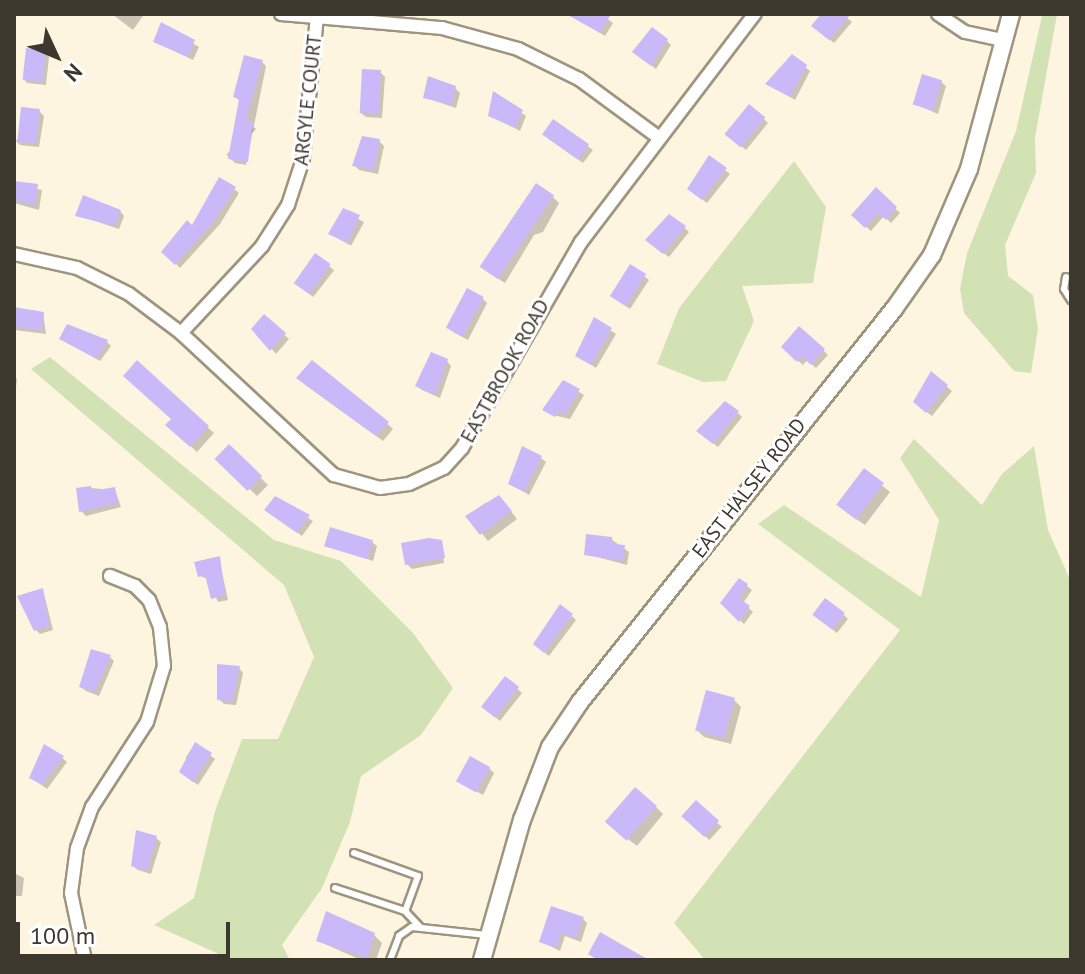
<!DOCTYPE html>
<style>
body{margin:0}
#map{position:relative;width:1085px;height:974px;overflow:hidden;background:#fef5e1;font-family:"PT Sans",sans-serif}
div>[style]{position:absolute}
.green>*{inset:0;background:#d3e2b4}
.shadow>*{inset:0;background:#0003;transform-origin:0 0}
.building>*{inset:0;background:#c9b9f9;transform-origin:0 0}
.roads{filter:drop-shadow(2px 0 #9f947e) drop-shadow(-2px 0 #9f947e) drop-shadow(0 2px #9f947e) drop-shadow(0 -2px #9f947e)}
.service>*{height:6px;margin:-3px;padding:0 3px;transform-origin:3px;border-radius:3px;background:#fff}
.minor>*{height:12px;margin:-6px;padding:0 6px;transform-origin:6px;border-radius:6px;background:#fff}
.tertiary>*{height:16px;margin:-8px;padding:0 8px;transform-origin:8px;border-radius:8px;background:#fff}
span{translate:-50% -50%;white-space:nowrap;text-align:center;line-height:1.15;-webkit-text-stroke:6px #fff;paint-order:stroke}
.street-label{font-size:20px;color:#3c382e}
.frame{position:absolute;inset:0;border:16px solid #3c382e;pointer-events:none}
.north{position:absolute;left:16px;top:16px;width:80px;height:80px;-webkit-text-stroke:6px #fff;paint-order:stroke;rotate:134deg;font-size:22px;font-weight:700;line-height:32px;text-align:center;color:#3c382e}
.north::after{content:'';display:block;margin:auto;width:28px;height:36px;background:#3c382e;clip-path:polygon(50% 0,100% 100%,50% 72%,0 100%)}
.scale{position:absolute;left:16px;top:922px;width:214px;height:36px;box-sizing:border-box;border:4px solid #3c382e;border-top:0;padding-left:10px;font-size:24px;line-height:28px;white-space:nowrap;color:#3c382e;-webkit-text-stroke:6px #fff;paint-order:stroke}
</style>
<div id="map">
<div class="green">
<i style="clip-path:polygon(1057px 14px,1035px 138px,1036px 173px,1005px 245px,1008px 276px,1033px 295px,1038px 329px,1031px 373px,1014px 371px,964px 313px,960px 289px,967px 253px,1016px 131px,1042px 16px)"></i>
<i style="clip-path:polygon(794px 161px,826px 207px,813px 283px,742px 286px,754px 321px,726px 381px,703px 382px,657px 364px,679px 308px)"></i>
<i style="clip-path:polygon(50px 357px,274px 540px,341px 561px,413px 633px,453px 688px,421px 735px,361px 776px,350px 822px,322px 888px,282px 945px,290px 960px,232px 960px,154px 925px,194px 898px,215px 811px,242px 739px,278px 739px,314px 657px,284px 585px,31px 369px)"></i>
<i style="clip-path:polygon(914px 439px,982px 505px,1002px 474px,1034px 446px,1048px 530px,1071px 582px,1071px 960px,705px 960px,674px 923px,900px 630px,758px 524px,784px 505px,921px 597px,939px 520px,900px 458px)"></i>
</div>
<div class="shadow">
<i style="clip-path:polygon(112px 14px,140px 14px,143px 16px,133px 30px)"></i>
<i style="clip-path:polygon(570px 14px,601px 14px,613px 23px,605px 36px)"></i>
<i style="clip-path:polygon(826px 14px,842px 14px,852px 22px,834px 43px,818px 30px)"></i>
<i style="clip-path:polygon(162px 25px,199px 47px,193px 60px,155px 42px)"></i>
<i style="clip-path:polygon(666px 40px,671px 45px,656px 69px,639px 56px)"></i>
<i style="clip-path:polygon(45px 52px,49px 57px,46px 85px,27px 83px,23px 78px)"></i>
<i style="clip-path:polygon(262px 62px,266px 66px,246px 165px,235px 163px,230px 158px,241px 102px,235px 97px)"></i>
<i style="clip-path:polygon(805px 67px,810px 71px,795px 100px,768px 84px)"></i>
<i style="clip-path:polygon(380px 72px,385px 77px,382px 118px,366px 117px,361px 113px)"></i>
<i style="clip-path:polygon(941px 82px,946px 86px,938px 114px,913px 103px)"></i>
<i style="clip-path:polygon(455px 88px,460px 93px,456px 108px,426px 98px)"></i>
<i style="clip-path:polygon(494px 94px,526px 116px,520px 131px,490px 115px)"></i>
<i style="clip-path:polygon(39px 111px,44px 116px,39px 147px,20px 145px,16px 141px)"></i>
<i style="clip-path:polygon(763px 118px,768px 123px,746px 150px,732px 139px)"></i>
<i style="clip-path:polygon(554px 122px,593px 150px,583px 163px,549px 139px)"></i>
<i style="left:254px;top:127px;width:3px;height:39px;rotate:45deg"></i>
<i style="clip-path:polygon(379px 141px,384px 146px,378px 174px,359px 170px,355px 166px)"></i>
<i style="clip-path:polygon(725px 170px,730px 174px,707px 203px,694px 193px)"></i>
<i style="clip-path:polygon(14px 183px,42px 190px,39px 210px,14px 203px)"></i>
<i style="clip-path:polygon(234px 189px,239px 193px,220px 224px,180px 268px,164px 252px)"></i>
<i style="clip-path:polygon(876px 190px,900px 213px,891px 223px,884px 216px,871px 231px,853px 215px)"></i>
<i style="clip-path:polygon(553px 197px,559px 203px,543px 232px,534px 235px,505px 283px,491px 274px,485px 268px)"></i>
<i style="clip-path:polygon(120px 211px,124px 216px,119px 229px,77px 215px)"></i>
<i style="left:344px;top:211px;width:23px;height:27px;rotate:29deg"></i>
<i style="clip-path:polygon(684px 227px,689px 232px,669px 257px,652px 245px)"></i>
<i style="left:316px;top:256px;width:23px;height:34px;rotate:38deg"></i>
<i style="clip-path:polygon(644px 276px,649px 280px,630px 309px,610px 295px)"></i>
<i style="clip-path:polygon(483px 299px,487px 303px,468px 340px,453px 332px)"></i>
<i style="clip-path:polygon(14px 310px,43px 313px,46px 334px,14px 330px)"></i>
<i style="clip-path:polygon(265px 317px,289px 339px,276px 354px,254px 329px)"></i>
<i style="clip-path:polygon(595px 320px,616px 334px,596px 368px,578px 356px)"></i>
<i style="clip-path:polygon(800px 329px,828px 355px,816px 368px,807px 360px,803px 365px,783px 347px)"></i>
<i style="clip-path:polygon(61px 339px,107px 342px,111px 346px,100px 361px)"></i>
<i style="clip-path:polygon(447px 361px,451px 366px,440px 398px,422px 390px,417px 386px)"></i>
<i style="clip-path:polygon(137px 363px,214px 433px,197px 452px,168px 425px,173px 419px)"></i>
<i style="clip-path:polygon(931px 374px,952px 391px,932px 416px,920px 407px)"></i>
<i style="clip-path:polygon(14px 376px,17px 379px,14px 405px)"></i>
<i style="clip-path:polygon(563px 382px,584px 395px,570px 419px,549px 414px)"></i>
<i style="clip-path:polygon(304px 384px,359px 398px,393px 429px,383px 441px)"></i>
<i style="clip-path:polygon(737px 412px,742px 417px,718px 447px,703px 435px)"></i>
<i style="clip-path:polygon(229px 447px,268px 485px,257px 496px,225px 466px)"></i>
<i style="clip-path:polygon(541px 458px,546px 462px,529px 495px,510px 483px)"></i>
<i style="clip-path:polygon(864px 471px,890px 492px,865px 525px,846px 512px)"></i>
<i style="clip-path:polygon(90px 488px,115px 490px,121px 507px,86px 516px,81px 511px)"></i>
<i style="clip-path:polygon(275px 499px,313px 521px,302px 536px,272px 514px)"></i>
<i style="clip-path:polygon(485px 503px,506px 505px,517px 519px,488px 541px,468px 516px)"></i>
<i style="clip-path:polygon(611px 539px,629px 552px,627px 565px,586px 554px)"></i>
<i style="clip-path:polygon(372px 542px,377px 546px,373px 561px,327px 545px)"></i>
<i style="clip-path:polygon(441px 542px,444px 563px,412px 569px,407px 564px)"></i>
<i style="clip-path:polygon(219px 558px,228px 600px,218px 602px,208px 579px,200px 576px)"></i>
<i style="clip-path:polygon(739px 580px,752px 590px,743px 603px,753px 612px,744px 624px,723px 603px)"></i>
<i style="clip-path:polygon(43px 590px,53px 630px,40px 634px,36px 630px)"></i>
<i style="clip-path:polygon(844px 615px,848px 619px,837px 633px,819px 619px)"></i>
<i style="clip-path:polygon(572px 616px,576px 620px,549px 656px,540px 649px)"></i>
<i style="clip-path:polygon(110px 657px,114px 661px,99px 696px,86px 691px,81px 687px)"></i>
<i style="clip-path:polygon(239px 668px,243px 673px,236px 705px,224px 704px,219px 699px)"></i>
<i style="clip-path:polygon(506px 679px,522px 693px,500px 721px,488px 711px)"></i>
<i style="clip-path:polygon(734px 700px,741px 707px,731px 744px,704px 737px,697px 730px)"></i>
<i style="clip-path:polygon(195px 744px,215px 759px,198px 785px,186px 777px,186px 757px)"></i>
<i style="clip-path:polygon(62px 758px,67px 762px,47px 789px,31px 777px)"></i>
<i style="clip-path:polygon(489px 768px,494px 773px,483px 795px,460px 782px)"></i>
<i style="left:696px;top:803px;width:35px;height:18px;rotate:43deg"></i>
<i style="clip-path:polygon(656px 807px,663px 814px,637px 846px,616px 830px)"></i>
<i style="clip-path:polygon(156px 838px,161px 842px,151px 874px,138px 870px,133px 866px)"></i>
<i style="clip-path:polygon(14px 873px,24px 878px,22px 896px,14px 896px)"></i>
<i style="clip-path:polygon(583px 919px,587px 923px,581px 942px,565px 936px,560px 951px,542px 942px)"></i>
<i style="clip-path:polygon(374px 935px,382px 943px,376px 960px,361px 960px,318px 941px)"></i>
</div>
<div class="building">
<i style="clip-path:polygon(566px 14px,611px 14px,600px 33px)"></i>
<i style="clip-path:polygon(821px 14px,851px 14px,829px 40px,811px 26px)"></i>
<i style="clip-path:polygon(161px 22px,195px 40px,188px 57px,153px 42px)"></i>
<i style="clip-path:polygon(652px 27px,668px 39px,651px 66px,632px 52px)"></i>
<i style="left:26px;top:48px;width:20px;height:32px;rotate:6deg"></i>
<i style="clip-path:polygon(792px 54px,807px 65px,790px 97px,765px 84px)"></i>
<i style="clip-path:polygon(244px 55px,263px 60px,246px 121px,253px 122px,248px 162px,228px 159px,239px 99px,233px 97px)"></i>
<i style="left:362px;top:69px;width:19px;height:44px;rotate:3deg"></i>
<i style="left:922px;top:74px;width:21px;height:32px;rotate:17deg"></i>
<i style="clip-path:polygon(428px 76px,456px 86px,452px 105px,423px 98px)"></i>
<i style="clip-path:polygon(493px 91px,523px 110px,515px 128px,488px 116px)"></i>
<i style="left:749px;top:104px;width:21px;height:39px;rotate:39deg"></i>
<i style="left:21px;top:107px;width:19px;height:35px;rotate:6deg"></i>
<i style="left:553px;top:119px;width:44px;height:19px;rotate:35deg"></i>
<i style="clip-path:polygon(362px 136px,380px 139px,374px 170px,352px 166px)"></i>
<i style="clip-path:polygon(709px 155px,727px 168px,702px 200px,687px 189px)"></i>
<i style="clip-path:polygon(219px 177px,236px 187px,215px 220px,175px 265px,161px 252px,187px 220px,192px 225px)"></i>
<i style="clip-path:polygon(14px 181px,38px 184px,35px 206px,14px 200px)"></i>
<i style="left:536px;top:183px;width:22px;height:101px;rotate:34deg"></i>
<i style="clip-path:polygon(876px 187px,897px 207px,886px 220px,878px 213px,865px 228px,851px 215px)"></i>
<i style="clip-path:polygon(83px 195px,121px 210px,115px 226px,75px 216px)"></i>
<i style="clip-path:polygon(343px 208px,360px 215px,348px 243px,328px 234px)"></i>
<i style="clip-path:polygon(669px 214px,686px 226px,663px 254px,645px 240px)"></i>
<i style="left:315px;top:253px;width:19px;height:37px;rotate:35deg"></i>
<i style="left:630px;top:264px;width:19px;height:38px;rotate:32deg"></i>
<i style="left:467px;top:288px;width:19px;height:45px;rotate:28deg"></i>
<i style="clip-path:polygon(14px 307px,44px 312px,42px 330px,14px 327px)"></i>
<i style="clip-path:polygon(264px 314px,286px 333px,270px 351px,251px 329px)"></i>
<i style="clip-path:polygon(594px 317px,612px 328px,591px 365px,575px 356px)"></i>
<i style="clip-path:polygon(67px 324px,108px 340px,100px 354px,95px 358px,59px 339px)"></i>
<i style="clip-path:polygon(799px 326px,825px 349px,811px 365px,802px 357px,797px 362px,781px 347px)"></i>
<i style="clip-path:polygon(431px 352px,448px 359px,435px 395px,415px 386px)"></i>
<i style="clip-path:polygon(137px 360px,209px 426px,190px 447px,165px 425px,171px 419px,123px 376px)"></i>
<i style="clip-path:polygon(312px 360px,389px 422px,376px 436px,296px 378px)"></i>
<i style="clip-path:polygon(931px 371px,948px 385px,926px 413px,913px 402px)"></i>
<i style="clip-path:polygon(563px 380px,580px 389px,565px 415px,558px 412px,555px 417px,542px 410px)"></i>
<i style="clip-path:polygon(725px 401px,739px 411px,713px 444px,696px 431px)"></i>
<i style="left:229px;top:444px;width:46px;height:21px;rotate:44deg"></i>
<i style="clip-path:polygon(522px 446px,542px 456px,524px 492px,508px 484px)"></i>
<i style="left:864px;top:468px;width:25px;height:46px;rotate:37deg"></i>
<i style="clip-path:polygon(91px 486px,92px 491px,115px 487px,118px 503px,79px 512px,76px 488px)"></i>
<i style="clip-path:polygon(499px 495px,512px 511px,480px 535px,465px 516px)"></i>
<i style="clip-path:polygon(275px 496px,310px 515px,297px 533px,264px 510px)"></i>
<i style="left:330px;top:527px;width:45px;height:20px;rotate:17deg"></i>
<i style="clip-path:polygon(586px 534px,612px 537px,612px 544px,625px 545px,623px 561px,584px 555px)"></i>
<i style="clip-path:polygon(429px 538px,442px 540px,445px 558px,405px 565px,401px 543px)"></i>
<i style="clip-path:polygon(220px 556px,225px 595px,211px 599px,205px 575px,198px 577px,194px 562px)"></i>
<i style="clip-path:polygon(739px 578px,748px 584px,739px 598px,750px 606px,739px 622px,720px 603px)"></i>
<i style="clip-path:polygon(43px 588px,49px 626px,34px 631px,17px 596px)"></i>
<i style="left:825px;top:598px;width:25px;height:21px;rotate:37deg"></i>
<i style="clip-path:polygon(560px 604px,573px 614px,544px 653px,533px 644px)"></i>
<i style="clip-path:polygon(91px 649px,111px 655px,95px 692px,79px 687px)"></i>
<i style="clip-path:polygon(217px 664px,240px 666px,232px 702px,217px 700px)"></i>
<i style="left:505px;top:676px;width:18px;height:39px;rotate:38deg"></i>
<i style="left:706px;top:690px;width:30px;height:42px;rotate:15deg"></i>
<i style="clip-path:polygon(195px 742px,212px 753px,193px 782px,179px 772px)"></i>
<i style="clip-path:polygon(44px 744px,64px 756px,42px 785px,29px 778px)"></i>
<i style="left:470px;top:756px;width:23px;height:29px;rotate:29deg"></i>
<i style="left:635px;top:787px;width:29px;height:46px;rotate:41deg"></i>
<i style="left:696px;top:800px;width:31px;height:22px;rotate:42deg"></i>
<i style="clip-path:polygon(136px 830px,157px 836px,147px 871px,131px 866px)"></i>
<i style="clip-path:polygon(551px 906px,584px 917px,576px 938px,561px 933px,556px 948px,539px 942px)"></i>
<i style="clip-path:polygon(326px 911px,375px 933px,367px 958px,316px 941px)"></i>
<i style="clip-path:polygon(600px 932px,649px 960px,598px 960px,588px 954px)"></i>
</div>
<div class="roads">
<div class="service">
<i style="left:1066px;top:277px;width:12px;rotate:99deg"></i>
<i style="left:1064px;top:289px;width:13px;rotate:58deg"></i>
<i style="left:354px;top:853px;width:68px;rotate:19.8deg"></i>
<i style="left:418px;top:876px;width:37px;rotate:110deg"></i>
<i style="left:405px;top:911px;width:21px;rotate:47deg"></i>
<i style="left:335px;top:888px;width:74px;rotate:18.2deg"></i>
<i style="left:390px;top:960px;width:26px;rotate:-69deg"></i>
<i style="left:399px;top:936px;width:16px;rotate:-35deg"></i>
<i style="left:412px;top:927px;width:75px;rotate:6.1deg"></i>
</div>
<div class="minor">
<i style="left:281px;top:14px;width:162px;rotate:5deg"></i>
<i style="left:442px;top:28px;width:79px;rotate:15.4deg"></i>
<i style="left:518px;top:49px;width:68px;rotate:26.2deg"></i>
<i style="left:579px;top:79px;width:98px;rotate:36.3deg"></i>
<i style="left:938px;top:14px;width:32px;rotate:34deg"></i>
<i style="left:965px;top:32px;width:40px;rotate:12deg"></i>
<i style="left:14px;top:254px;width:65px;rotate:12.5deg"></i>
<i style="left:77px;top:268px;width:58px;rotate:26.6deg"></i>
<i style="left:129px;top:294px;width:65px;rotate:36.9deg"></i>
<i style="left:181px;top:333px;width:209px;rotate:42.9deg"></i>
<i style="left:334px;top:475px;width:48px;rotate:15.8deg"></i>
<i style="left:380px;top:488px;width:29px;rotate:-8deg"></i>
<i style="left:409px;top:484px;width:38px;rotate:-25deg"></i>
<i style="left:444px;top:468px;width:27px;rotate:-48deg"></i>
<i style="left:462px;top:448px;width:238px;rotate:-60deg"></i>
<i style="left:581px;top:242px;width:287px;rotate:-52.7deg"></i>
<i style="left:181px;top:333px;width:119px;rotate:-47deg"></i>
<i style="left:262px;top:246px;width:49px;rotate:-57.6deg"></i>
<i style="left:288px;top:205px;width:48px;rotate:-71.9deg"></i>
<i style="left:303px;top:159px;width:143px;rotate:-84.4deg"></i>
<i style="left:85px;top:960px;width:68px;rotate:-101.8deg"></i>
<i style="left:71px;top:893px;width:45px;rotate:-82.4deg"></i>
<i style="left:77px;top:848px;width:44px;rotate:-69.9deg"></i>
<i style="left:92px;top:807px;width:101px;rotate:-57.1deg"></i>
<i style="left:147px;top:722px;width:59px;rotate:-73.1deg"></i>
<i style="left:164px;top:666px;width:39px;rotate:-96deg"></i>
<i style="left:160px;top:627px;width:29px;rotate:-112deg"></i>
<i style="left:149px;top:600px;width:20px;rotate:-135deg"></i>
<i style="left:135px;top:586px;width:27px;rotate:-158deg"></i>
</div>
<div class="tertiary">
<i style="left:482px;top:960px;width:146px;rotate:-74.1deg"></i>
<i style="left:522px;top:820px;width:78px;rotate:-69deg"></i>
<i style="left:550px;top:747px;width:54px;rotate:-56.3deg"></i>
<i style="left:580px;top:702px;width:503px;rotate:-51.38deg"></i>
<i style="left:894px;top:309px;width:66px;rotate:-54.9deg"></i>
<i style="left:932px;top:255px;width:94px;rotate:-66.7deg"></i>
<i style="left:969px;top:169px;width:161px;rotate:-74.8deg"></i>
</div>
</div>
<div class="street-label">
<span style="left:308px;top:100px;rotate:-84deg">ARGYLE COURT</span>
<span style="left:505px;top:371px;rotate:-61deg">EASTBROOK ROAD</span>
<span style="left:749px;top:488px;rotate:-52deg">EAST HALSEY ROAD</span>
</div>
<div class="frame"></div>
<div class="north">N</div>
<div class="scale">100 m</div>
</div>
